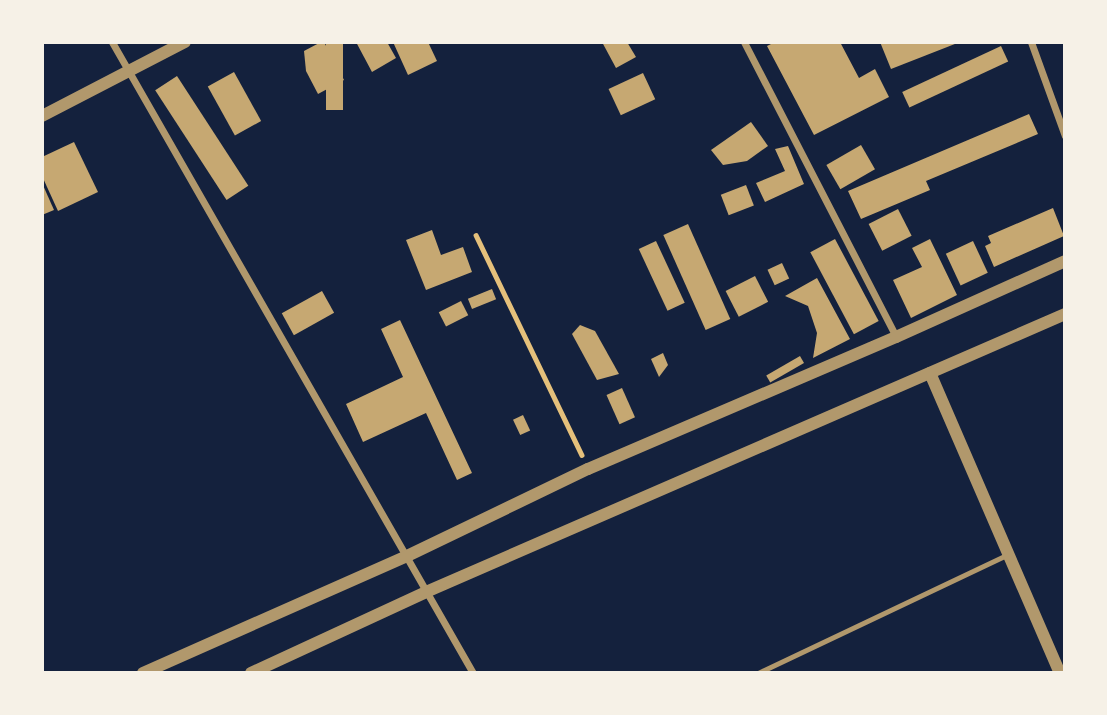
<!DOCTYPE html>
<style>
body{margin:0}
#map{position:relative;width:1107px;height:715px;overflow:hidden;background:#14213d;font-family:"Fira Sans",sans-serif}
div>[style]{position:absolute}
.building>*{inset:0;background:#c6a872;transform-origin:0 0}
.path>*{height:4.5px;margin:-2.25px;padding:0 2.25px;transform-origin:2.25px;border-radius:2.25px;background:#e5c07b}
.service>*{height:5px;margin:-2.5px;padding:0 2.5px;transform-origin:2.5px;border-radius:2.5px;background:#b1986c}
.minor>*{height:7px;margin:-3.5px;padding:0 3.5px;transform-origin:3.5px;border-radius:3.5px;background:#b1986c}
.tertiary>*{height:12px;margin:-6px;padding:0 6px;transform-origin:6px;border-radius:6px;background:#b1986c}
span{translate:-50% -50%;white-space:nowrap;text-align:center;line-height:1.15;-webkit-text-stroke:7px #f6f1e7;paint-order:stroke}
.frame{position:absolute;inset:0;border:44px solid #f6f1e7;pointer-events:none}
</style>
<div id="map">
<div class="building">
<i style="clip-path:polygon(321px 42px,324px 42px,344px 80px,318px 94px,306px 71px,304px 51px)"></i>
<i style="left:326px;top:42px;width:17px;height:68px"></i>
<i style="clip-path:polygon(356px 42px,387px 42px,396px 58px,372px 72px)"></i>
<i style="clip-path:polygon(393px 42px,428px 42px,437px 61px,408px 75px)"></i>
<i style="clip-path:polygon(602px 42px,627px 42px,636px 57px,616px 68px)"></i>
<i style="clip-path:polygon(775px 42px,840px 42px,859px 78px,875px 69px,889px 97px,814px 135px,767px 46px)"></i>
<i style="clip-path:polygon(880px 42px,960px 42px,891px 69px)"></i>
<i style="left:1001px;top:46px;width:17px;height:109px;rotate:65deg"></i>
<i style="left:234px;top:72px;width:56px;height:30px;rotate:61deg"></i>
<i style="left:643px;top:73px;width:29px;height:38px;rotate:65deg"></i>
<i style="left:177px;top:76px;width:131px;height:26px;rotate:57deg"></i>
<i style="clip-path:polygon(1029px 114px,1038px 134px,926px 181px,930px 190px,861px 219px,848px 191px)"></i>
<i style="clip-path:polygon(751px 122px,768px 146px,747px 161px,723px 165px,711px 150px)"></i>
<i style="clip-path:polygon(74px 142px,98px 192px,58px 211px,42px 176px,42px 157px)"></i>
<i style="left:861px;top:145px;width:28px;height:40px;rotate:60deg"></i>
<i style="clip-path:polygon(788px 146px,804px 184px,765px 202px,756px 183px,785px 171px,775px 149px)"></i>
<i style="clip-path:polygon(42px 183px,54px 210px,42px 215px)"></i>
<i style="left:746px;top:185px;width:22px;height:27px;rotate:69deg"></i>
<i style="clip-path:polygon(1053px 208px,1064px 236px,994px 267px,985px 246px,991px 243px,988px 236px)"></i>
<i style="left:898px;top:209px;width:30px;height:33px;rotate:63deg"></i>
<i style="left:688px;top:224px;width:104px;height:27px;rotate:66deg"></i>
<i style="clip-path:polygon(432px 230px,441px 255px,463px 247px,472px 272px,426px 290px,406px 240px)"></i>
<i style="left:835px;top:239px;width:93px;height:28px;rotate:62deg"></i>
<i style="clip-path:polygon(930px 239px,957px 295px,911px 318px,893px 280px,922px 267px,912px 248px)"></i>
<i style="left:656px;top:241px;width:68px;height:19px;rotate:65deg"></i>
<i style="left:973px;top:241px;width:35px;height:30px;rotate:65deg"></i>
<i style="left:782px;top:263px;width:17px;height:16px;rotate:65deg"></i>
<i style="left:755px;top:276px;width:29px;height:33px;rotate:63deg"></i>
<i style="clip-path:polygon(817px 278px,850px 339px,813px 358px,817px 333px,808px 306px,785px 296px)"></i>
<i style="left:492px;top:289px;width:11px;height:26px;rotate:68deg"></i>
<i style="left:322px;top:291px;width:25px;height:46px;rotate:61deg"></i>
<i style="left:461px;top:301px;width:16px;height:25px;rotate:63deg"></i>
<i style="clip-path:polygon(400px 320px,472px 473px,457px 480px,426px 413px,363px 442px,346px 404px,403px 377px,381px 329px)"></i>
<i style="clip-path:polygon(580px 325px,595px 331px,619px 374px,597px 380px,572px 334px)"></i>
<i style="clip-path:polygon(663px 353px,668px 365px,659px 377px,651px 359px)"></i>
<i style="left:800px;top:356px;width:8px;height:39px;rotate:60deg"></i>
<i style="left:622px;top:388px;width:32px;height:17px;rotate:66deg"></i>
<i style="left:523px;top:415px;width:17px;height:11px;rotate:65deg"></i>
</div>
<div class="path">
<i style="left:476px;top:235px;width:244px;rotate:64.3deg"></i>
</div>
<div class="service">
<i style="left:758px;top:673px;width:278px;rotate:-25.4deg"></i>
</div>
<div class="minor">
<i style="left:112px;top:42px;width:727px;rotate:60.23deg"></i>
<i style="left:744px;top:42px;width:332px;rotate:62.7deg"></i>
<i style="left:1031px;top:42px;width:100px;rotate:70.1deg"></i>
</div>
<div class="tertiary">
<i style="left:42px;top:116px;width:161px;rotate:-27.4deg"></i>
<i style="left:930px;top:373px;width:327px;rotate:66.6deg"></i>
<i style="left:143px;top:673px;width:287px;rotate:-23.9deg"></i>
<i style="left:405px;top:557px;width:203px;rotate:-25.7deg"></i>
<i style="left:588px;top:469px;width:335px;rotate:-23.2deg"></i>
<i style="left:896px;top:337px;width:185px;rotate:-24.2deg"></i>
<i style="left:251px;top:673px;width:193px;rotate:-24.8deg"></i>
<i style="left:426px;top:592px;width:697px;rotate:-23.51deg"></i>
</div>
<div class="frame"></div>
</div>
